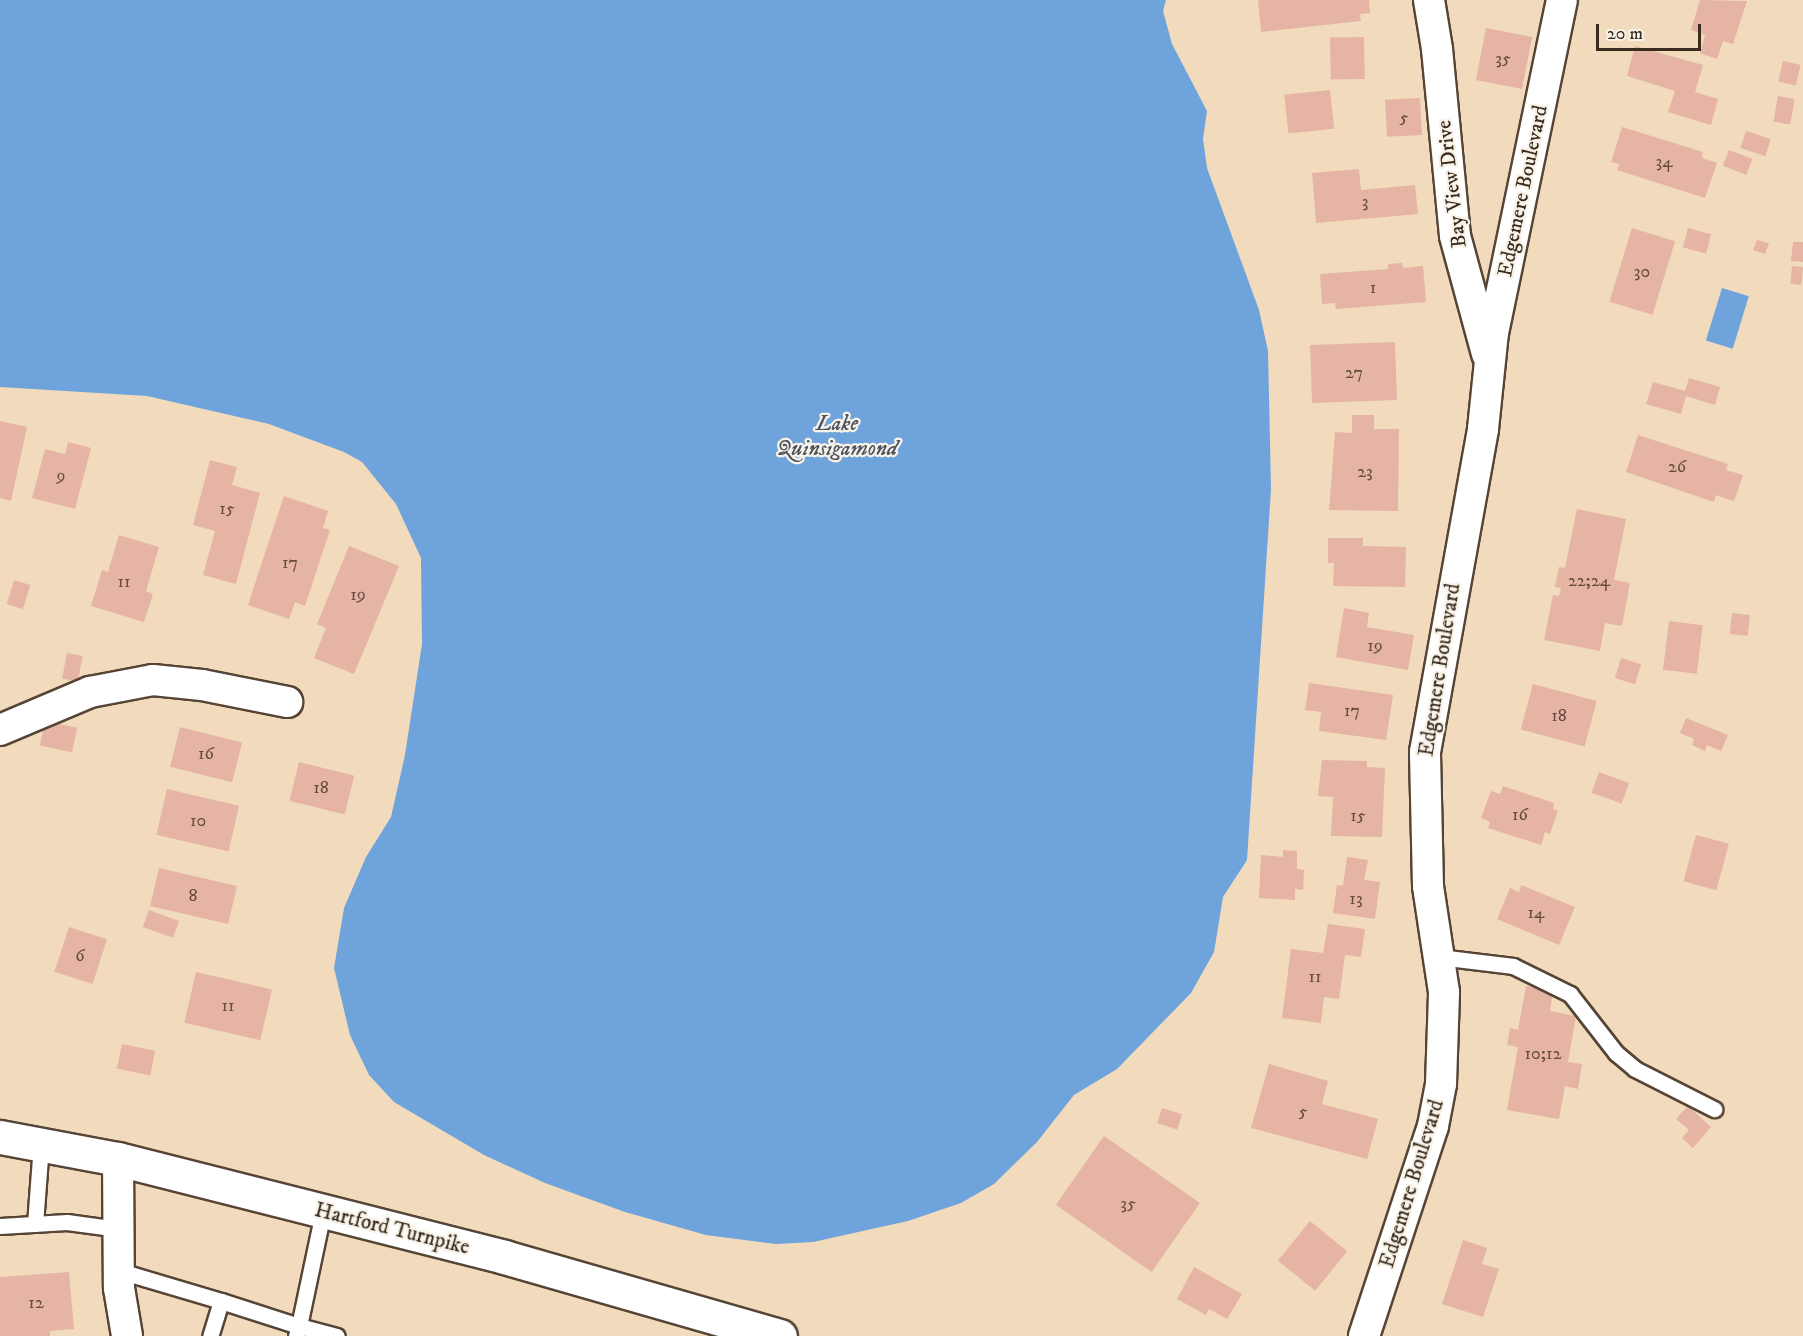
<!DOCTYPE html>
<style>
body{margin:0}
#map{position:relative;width:1803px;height:1336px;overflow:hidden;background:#f1dbbc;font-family:"IM FELL DW Pica",serif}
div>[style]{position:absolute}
.water>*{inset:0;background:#6ea3db;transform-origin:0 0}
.building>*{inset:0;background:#e5b4a4;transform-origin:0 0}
.roads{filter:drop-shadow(2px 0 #564536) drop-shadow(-2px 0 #564536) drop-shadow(0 2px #564536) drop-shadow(0 -2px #564536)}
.lane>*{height:15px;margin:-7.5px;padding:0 7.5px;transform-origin:7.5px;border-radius:7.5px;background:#fff}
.street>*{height:30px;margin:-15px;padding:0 15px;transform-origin:15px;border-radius:15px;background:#fff}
.primary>*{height:33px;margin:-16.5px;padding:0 16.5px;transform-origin:16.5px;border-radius:16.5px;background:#fff}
span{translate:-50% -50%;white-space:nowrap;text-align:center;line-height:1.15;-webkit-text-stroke:4.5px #f7f3e8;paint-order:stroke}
.number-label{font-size:18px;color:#664c40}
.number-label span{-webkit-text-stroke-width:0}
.street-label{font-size:21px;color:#3b2a1e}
.water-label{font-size:22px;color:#4d5460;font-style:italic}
.scale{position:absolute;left:1596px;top:24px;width:105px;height:27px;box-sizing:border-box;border:3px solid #3b2a1e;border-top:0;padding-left:8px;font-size:18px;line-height:21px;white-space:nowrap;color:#3b2a1e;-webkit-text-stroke:4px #f7f3e8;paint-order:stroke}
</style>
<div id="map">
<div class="water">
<i style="clip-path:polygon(0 0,1166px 0,1163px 11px,1172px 44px,1207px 111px,1203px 139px,1207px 168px,1259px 310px,1268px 351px,1271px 489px,1247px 860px,1223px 897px,1214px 952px,1191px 993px,1117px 1069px,1074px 1095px,1037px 1142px,994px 1184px,961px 1203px,908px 1221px,813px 1242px,776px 1244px,706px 1235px,625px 1212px,545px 1183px,484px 1155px,394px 1102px,369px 1075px,350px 1035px,334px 968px,344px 908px,366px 857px,391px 817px,405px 755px,422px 644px,421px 558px,396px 504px,362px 462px,344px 452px,269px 424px,147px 396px,0 387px)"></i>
<i style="left:1722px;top:288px;width:28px;height:55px;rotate:17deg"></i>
</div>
<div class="building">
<i style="clip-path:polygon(1258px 0,1369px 0,1370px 13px,1360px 14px,1361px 21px,1261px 32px)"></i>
<i style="clip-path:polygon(1700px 0,1747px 1px,1733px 44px,1723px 41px,1717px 59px,1700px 53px,1705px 35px,1691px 30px)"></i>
<i style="left:1486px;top:28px;width:47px;height:53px;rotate:11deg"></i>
<i style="left:1364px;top:37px;width:42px;height:34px;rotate:89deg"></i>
<i style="clip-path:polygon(1635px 46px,1703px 65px,1695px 92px,1718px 99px,1711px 125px,1668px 112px,1675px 91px,1627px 76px)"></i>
<i style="left:1783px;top:61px;width:18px;height:21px;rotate:13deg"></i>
<i style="left:1330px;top:90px;width:39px;height:46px;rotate:84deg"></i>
<i style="left:1778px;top:96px;width:17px;height:26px;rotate:10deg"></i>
<i style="left:1420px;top:98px;width:37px;height:35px;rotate:87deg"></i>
<i style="clip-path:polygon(1622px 127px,1703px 152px,1702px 158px,1717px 163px,1705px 198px,1617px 170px,1619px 164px,1611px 162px)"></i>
<i style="left:1746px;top:131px;width:26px;height:18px;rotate:18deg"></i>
<i style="left:1729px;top:150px;width:25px;height:17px;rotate:21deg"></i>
<i style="clip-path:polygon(1359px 169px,1361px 190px,1415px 185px,1418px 214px,1316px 223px,1312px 173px)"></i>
<i style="left:1632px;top:228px;width:45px;height:77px;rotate:17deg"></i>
<i style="left:1688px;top:228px;width:24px;height:20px;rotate:15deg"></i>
<i style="clip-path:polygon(1757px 240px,1769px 243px,1765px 254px,1753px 250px)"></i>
<i style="clip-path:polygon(1793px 242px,1803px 242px,1803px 262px,1791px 261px)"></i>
<i style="clip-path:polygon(1402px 263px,1403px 268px,1423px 266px,1426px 302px,1336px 309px,1335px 303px,1322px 304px,1320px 274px,1388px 269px,1388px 264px)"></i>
<i style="left:1792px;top:266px;width:11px;height:18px;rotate:5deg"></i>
<i style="left:1395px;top:342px;width:58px;height:85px;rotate:88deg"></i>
<i style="clip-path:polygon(1689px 378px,1720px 387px,1715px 405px,1686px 396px,1681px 414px,1646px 404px,1653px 382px,1685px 391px)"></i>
<i style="clip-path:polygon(1352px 415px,1374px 415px,1374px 429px,1399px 429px,1398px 511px,1329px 510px,1335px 432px,1352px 433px)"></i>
<i style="clip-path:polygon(0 421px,27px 427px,11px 501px,0 498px)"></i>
<i style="clip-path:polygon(1638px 435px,1728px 464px,1726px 470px,1743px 475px,1734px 501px,1716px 495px,1714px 502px,1626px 472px)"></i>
<i style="clip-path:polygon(68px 442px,91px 448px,75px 509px,32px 498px,45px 449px,65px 454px)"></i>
<i style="clip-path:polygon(210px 460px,237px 467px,232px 485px,260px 493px,236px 584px,203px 575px,215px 531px,193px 525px)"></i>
<i style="clip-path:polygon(284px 496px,328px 511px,323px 528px,330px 530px,305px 606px,295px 602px,289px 619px,248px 605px)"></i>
<i style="clip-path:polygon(1577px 509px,1626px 519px,1614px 580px,1630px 583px,1622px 626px,1605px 623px,1600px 651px,1544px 640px,1553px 595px,1559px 596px,1561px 588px,1555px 587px,1559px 567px,1565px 568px)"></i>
<i style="clip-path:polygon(119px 535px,159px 547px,146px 591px,153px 594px,144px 622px,91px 606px,102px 570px,108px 572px)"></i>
<i style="clip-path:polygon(1328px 538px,1363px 538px,1363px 546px,1406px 547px,1405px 587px,1333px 586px,1334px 563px,1328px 563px)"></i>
<i style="clip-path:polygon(349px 546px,399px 566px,354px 674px,314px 658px,326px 628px,317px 624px)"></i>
<i style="left:14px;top:580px;width:17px;height:25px;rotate:17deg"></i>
<i style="clip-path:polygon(1344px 608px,1369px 613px,1367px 627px,1414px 635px,1408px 670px,1336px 657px)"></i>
<i style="left:1732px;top:613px;width:18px;height:21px;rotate:6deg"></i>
<i style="left:1669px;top:621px;width:34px;height:49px;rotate:7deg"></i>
<i style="left:67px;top:653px;width:16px;height:26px;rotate:11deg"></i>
<i style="left:1621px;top:658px;width:21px;height:21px;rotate:17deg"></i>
<i style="clip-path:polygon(1309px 683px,1393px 695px,1386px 740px,1319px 731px,1321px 712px,1305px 710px)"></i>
<i style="left:1533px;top:684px;width:66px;height:47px;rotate:15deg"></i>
<i style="clip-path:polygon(1686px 718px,1728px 735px,1721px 751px,1707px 745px,1705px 751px,1692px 745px,1694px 739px,1680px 733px)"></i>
<i style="left:45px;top:721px;width:33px;height:25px;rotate:12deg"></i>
<i style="left:180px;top:727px;width:64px;height:41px;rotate:14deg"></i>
<i style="clip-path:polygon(1322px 760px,1367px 761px,1367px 767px,1385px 768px,1382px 837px,1331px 836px,1333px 797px,1318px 796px)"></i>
<i style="left:299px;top:762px;width:57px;height:40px;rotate:14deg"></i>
<i style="left:1599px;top:772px;width:32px;height:22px;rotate:20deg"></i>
<i style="clip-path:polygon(1503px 786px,1554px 803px,1553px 809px,1558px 811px,1550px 834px,1545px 832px,1541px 845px,1488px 828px,1490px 822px,1481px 818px,1491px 791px,1500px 794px)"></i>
<i style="left:167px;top:789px;width:74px;height:47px;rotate:13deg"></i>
<i style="left:1696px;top:835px;width:34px;height:48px;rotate:15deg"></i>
<i style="clip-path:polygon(1283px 850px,1297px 851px,1297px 869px,1304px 870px,1303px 890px,1295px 889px,1295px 900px,1259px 898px,1261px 855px,1283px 857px)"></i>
<i style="clip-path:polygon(1347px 857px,1368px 860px,1364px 880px,1380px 882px,1375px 919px,1333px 913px,1337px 885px,1343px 886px)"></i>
<i style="left:159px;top:868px;width:80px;height:39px;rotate:13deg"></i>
<i style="clip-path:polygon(1521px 885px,1575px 907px,1559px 945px,1497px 919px,1510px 888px,1519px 892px)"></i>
<i style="left:149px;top:910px;width:32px;height:18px;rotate:20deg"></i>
<i style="clip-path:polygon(1328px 924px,1365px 929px,1361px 957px,1345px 955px,1339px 999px,1324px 997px,1321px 1023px,1282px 1018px,1291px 949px,1323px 953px)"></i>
<i style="left:69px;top:927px;width:40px;height:47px;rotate:18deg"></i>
<i style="left:196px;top:972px;width:78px;height:52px;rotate:13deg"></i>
<i style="clip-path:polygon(1526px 986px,1553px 991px,1550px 1011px,1576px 1016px,1568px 1062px,1582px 1064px,1578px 1089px,1565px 1086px,1559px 1119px,1507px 1110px,1518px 1047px,1507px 1045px,1510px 1028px,1518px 1030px)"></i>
<i style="left:122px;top:1044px;width:34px;height:25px;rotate:12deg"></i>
<i style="clip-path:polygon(1269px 1064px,1328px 1081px,1322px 1104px,1378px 1119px,1367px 1159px,1251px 1128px)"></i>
<i style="clip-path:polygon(1688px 1106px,1711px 1127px,1693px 1148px,1682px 1138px,1689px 1130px,1676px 1119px)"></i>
<i style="left:1162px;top:1108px;width:21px;height:16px;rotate:17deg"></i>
<i style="left:1104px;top:1136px;width:117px;height:84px;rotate:35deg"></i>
<i style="left:1310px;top:1221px;width:48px;height:51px;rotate:39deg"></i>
<i style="clip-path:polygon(1463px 1240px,1487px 1248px,1482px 1264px,1499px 1269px,1483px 1317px,1442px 1304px)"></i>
<i style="clip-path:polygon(1194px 1267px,1242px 1294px,1227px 1319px,1209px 1309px,1206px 1315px,1177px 1299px)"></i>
<i style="clip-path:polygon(69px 1272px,74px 1329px,50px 1331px,50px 1336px,0 1336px,0 1277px)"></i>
</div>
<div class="roads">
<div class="lane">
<i style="left:1439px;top:957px;width:75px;rotate:6.9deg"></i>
<i style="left:1513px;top:966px;width:64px;rotate:26.2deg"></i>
<i style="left:1570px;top:994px;width:75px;rotate:52.1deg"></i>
<i style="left:1616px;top:1053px;width:25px;rotate:40deg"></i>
<i style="left:1635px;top:1069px;width:89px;rotate:26.9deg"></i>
<i style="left:35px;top:1224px;width:79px;rotate:-85.7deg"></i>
<i style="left:0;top:1226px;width:67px;rotate:-3.4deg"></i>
<i style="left:67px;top:1222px;width:51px;rotate:7.8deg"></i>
<i style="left:120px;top:1271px;width:105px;rotate:16.5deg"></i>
<i style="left:221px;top:1301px;width:37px;rotate:107deg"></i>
<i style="left:221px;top:1301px;width:82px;rotate:17.8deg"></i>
<i style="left:299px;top:1326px;width:116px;rotate:-78.1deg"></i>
<i style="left:296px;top:1336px;width:10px;rotate:-73deg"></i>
<i style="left:299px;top:1326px;width:39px;rotate:15deg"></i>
</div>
<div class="street">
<i style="left:1429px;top:0;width:50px;rotate:80.7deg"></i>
<i style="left:1437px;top:49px;width:188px;rotate:84.5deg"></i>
<i style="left:1455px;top:236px;width:122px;rotate:74.8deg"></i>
<i style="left:0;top:730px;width:98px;rotate:-22.9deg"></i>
<i style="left:90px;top:692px;width:64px;rotate:-10.8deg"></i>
<i style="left:153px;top:680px;width:49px;rotate:5.8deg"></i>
<i style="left:202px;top:685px;width:87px;rotate:11.3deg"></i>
<i style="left:118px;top:1159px;width:129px;rotate:89.6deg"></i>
<i style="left:119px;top:1288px;width:49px;rotate:80.5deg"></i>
<i style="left:1364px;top:1336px;width:221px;rotate:-71.8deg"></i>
<i style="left:1433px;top:1126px;width:43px;rotate:-79.2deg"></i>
<i style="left:1441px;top:1084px;width:92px;rotate:-88.1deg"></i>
<i style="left:1444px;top:992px;width:107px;rotate:-98.6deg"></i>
<i style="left:1428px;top:886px;width:134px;rotate:-91.3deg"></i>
<i style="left:1425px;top:752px;width:328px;rotate:-79.8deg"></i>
<i style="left:1483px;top:429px;width:97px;rotate:-84.1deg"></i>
<i style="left:1493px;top:333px;width:340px;rotate:-78.3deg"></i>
</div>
<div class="primary">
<i style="left:0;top:1137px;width:120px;rotate:10.6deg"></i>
<i style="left:118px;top:1159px;width:398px;rotate:14.2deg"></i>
<i style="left:504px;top:1257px;width:287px;rotate:16deg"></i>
</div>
</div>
<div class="number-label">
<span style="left:1503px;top:59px">35</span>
<span style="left:1404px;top:118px">5</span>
<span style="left:1664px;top:162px">34</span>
<span style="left:1365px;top:202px">3</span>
<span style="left:1642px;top:272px">30</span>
<span style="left:1373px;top:288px">1</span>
<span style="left:1354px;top:373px">27</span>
<span style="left:1677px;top:467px">26</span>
<span style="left:1365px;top:472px">23</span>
<span style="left:61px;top:476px">9</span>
<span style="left:227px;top:509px">15</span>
<span style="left:290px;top:563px">17</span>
<span style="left:1589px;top:581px">22;24</span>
<span style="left:124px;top:582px">11</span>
<span style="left:358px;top:595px">19</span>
<span style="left:1375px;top:646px">19</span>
<span style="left:1352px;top:711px">17</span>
<span style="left:1559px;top:716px">18</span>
<span style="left:206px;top:754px">16</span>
<span style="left:321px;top:788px">18</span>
<span style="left:1520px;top:815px">16</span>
<span style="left:1358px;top:816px">15</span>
<span style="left:198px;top:821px">10</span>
<span style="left:193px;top:896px">8</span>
<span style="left:1356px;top:899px">13</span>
<span style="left:1536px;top:913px">14</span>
<span style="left:80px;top:956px">6</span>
<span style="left:1315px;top:977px">11</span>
<span style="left:228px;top:1006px">11</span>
<span style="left:1543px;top:1054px">10;12</span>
<span style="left:1303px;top:1112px">5</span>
<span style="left:1128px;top:1204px">35</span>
<span style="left:36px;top:1303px">12</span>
</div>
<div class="street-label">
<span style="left:1452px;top:184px;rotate:-97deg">Bay View Drive</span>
<span style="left:1523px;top:191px;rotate:-78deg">Edgemere Boulevard</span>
<span style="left:1440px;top:670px;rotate:-81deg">Edgemere Boulevard</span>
<span style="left:1412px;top:1184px;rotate:-73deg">Edgemere Boulevard</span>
<span style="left:392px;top:1229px;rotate:14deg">Hartford Turnpike</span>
</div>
<div class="water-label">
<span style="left:837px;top:436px">Lake<br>Quinsigamond</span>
</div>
<div class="scale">20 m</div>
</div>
